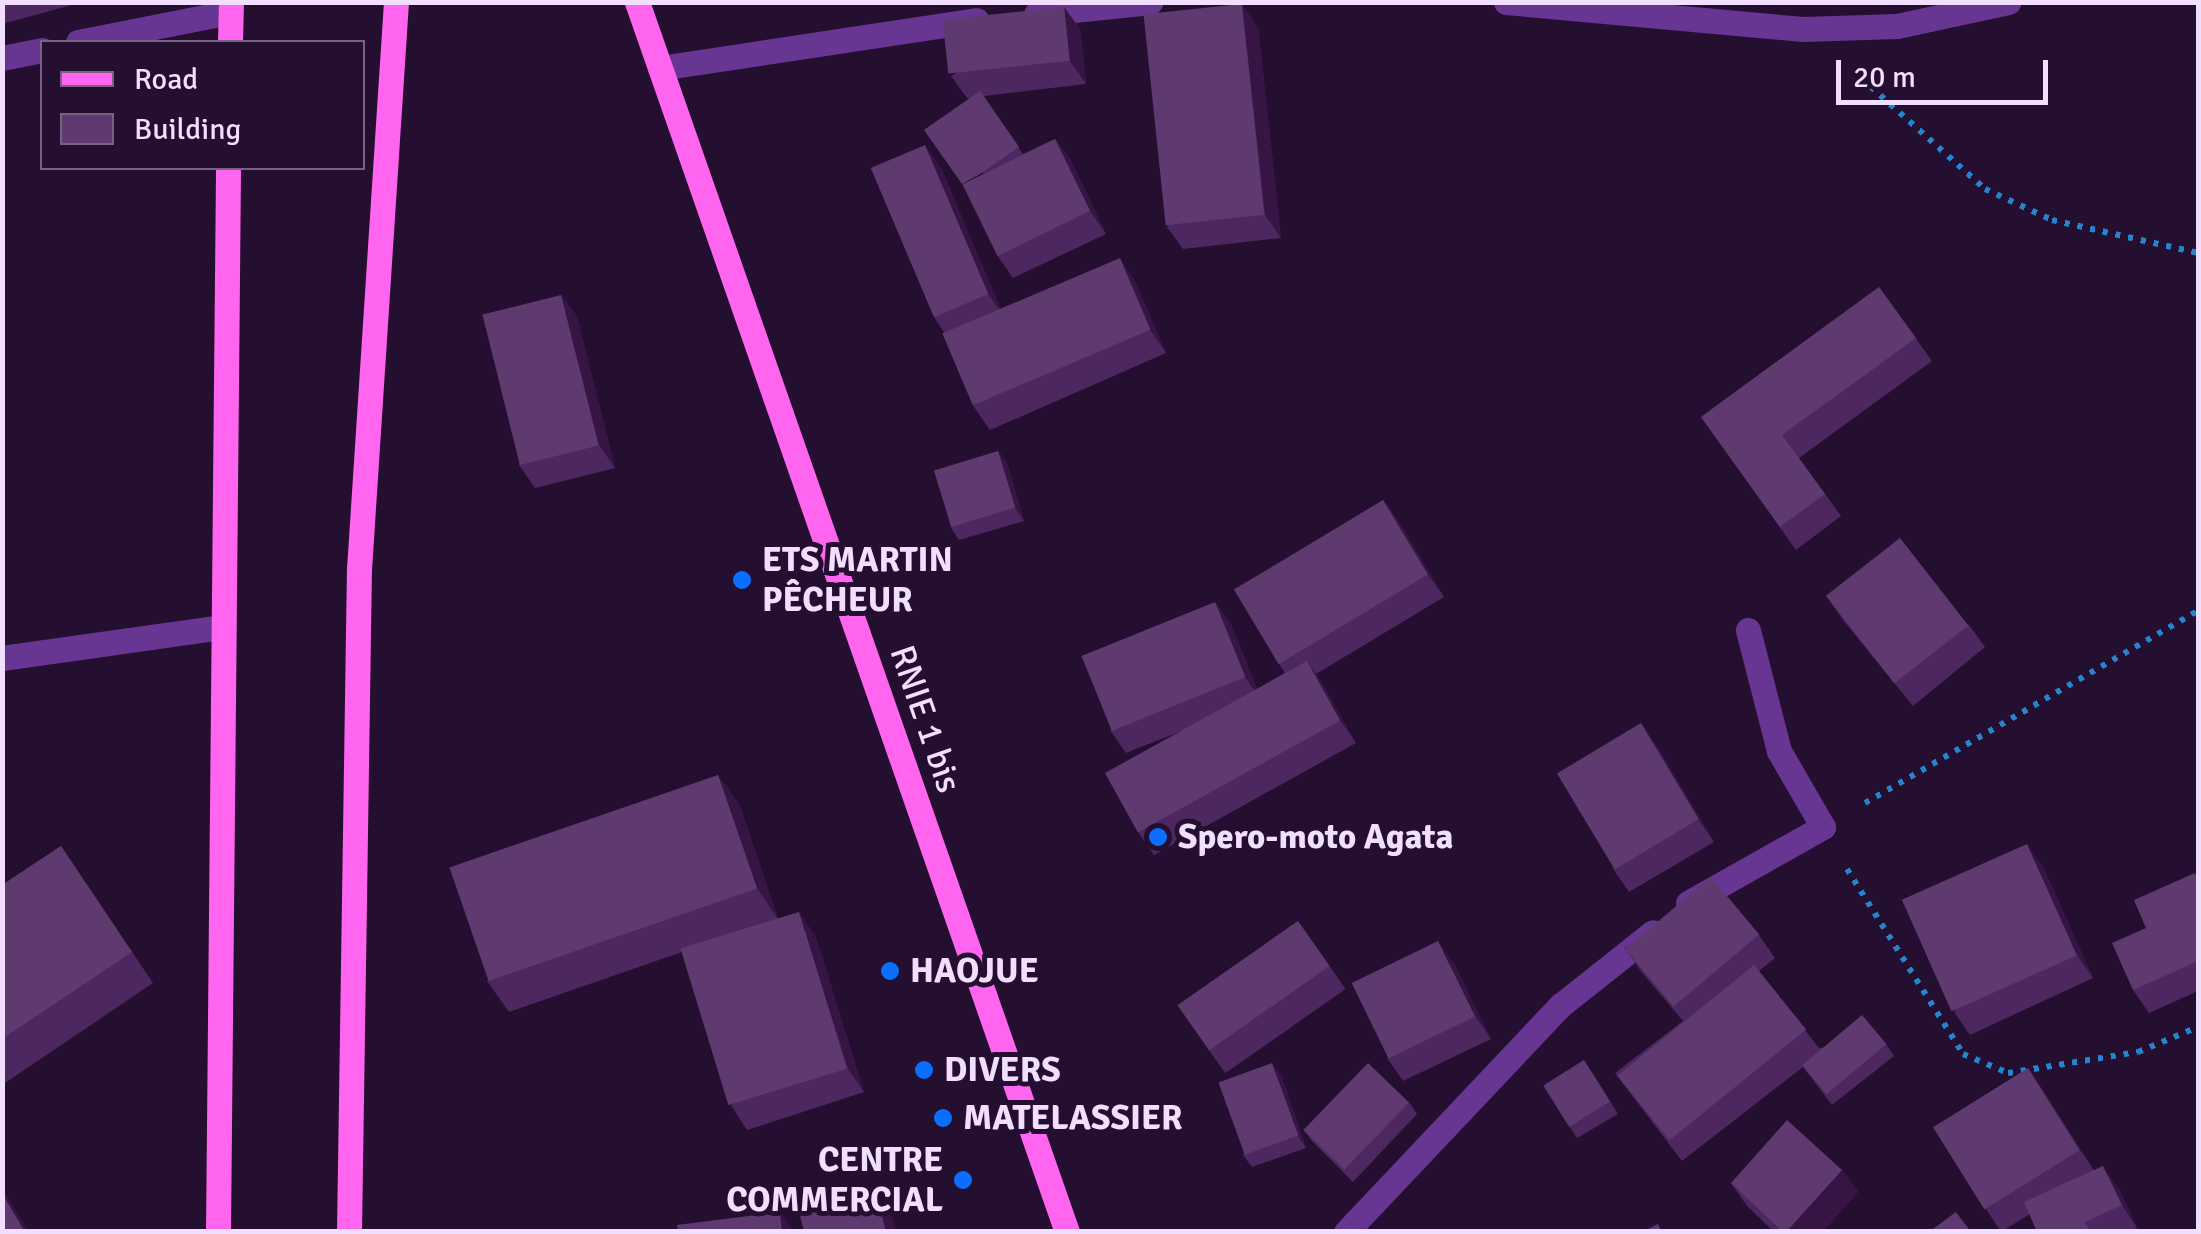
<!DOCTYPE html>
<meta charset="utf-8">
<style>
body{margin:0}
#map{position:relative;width:2201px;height:1234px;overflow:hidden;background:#250f30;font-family:Signika,sans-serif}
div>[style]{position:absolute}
.path>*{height:6px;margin-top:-3px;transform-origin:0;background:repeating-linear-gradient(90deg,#2485cd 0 5px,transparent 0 13px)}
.minor>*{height:25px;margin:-12.5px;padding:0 12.5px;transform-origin:12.5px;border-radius:12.5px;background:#673693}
.major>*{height:25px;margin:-12.5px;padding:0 12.5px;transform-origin:12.5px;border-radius:12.5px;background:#ff65ee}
.wall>*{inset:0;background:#4d275f;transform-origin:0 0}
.shaded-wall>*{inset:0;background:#361545}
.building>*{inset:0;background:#5f3a70;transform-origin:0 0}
.dots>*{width:28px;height:28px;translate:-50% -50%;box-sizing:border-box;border:5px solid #250f30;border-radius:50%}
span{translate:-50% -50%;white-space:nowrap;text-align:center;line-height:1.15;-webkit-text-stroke:10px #250f30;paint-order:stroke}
.poi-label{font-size:35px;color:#f2deff;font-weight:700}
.left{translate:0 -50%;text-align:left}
.right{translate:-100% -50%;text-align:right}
.street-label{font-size:35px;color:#f2deff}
.frame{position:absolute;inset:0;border:5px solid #f2deff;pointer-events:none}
.legend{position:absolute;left:40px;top:40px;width:325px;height:130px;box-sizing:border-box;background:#250f30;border:2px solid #776283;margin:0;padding:12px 18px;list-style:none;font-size:30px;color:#f2deff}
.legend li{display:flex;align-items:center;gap:20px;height:50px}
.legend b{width:50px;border:2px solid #776283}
.scale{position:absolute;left:1836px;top:60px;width:212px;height:45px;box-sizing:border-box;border:5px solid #f2deff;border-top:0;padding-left:12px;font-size:30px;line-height:35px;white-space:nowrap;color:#f2deff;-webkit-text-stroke:8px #250f30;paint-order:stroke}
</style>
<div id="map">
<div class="path">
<i style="left:1861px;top:78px;width:166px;rotate:41.8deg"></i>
<i style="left:1985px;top:189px;width:74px;rotate:24.8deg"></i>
<i style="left:2052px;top:220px;width:150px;rotate:12.7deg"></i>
<i style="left:1865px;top:803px;width:384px;rotate:-30deg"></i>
<i style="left:1847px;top:869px;width:218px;rotate:57.9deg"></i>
<i style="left:1963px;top:1054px;width:49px;rotate:22.9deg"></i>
<i style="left:2008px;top:1073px;width:132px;rotate:-9.2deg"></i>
<i style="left:2138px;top:1052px;width:65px;rotate:-22.6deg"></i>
</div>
<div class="minor">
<i style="left:1506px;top:2px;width:298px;rotate:5.2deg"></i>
<i style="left:1803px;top:29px;width:94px;rotate:-1.8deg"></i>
<i style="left:1897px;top:26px;width:114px;rotate:-12.2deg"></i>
<i style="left:1036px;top:14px;width:115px;rotate:-6deg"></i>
<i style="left:78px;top:42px;width:155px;rotate:-11.2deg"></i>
<i style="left:2px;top:58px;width:41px;rotate:-11.3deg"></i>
<i style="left:660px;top:68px;width:320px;rotate:-8.6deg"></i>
<i style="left:2px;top:658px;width:223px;rotate:-8deg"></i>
<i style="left:1688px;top:903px;width:155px;rotate:-29.4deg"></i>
<i style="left:1823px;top:827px;width:88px;rotate:-120.1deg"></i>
<i style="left:1779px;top:751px;width:125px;rotate:-104.4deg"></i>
<i style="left:1346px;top:1232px;width:313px;rotate:-46.6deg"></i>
<i style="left:1561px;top:1005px;width:117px;rotate:-38.4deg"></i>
</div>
<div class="major">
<i style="left:637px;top:2px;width:1303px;rotate:70.73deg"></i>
<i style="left:230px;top:42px;width:40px;rotate:-88.6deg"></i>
<i style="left:218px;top:1232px;width:1064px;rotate:-89.46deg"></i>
<i style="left:349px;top:1232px;width:663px;rotate:-89.14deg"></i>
<i style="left:359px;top:569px;width:568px;rotate:-86.27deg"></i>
</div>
<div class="wall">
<i style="clip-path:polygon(2px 2px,83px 2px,2px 24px)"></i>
<i style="clip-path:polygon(1673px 2px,1776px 2px,1675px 5px)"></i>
<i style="clip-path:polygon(1064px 7px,1080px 29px,1086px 84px,984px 96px,1023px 154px,1055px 139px,1071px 161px,1106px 234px,1013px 278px,997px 255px,970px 98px,967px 98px,951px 76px)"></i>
<i style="clip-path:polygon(1258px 27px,1281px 238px,1183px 249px,1167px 227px)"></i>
<i style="clip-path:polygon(941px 168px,1001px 310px,1135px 281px,1166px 353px,990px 430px,974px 407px,945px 334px,934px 317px)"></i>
<i style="clip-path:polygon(1879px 287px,1932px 361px,1799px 458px,1841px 516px,1796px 550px,1701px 417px)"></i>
<i style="clip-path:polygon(561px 295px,577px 317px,615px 468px,535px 488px,519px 465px)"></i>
<i style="clip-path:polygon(998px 451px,1007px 463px,1024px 521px,959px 540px,951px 528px)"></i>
<i style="clip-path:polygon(1383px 500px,1399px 522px,1444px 597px,1316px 674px,1356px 743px,1154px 855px,1138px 832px,1184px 730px,1126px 753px,1110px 730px,1215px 602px,1231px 624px,1257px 689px,1285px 673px,1279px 664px)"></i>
<i style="clip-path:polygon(1827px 597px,1969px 625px,1985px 647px,1913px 706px,1843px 620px)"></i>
<i style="clip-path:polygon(1657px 746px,1714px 842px,1629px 892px,1613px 869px)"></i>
<i style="clip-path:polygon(718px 775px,740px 806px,778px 919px,815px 935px,864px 1092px,747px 1130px,732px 1107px,682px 952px,509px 1012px,487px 981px)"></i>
<i style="clip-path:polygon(61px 846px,153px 983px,2px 1085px,2px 885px)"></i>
<i style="clip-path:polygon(2043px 867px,2093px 978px,1970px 1035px,1954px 1012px)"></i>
<i style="clip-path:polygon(2198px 878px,2198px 991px,2149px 1013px,2133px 990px,2146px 928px)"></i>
<i style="left:1298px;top:921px;width:83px;height:147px;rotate:55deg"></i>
<i style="clip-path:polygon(1759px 935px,1775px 958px,1759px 971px,1819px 1048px,1886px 1044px,1894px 1056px,1832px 1105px,1803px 1067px,1682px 1161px,1615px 1073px,1683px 1021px,1640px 970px,1624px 947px)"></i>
<i style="clip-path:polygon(1454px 964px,1491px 1039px,1403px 1081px,1387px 1058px)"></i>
<i style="clip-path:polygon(2028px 1068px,2094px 1170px,2119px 1189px,2137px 1228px,2130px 1232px,2037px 1232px,2030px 1214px,2001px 1232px,1986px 1209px)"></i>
<i style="clip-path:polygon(1592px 1072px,1618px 1114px,1577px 1138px,1569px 1126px)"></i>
<i style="clip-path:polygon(1281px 1075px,1306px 1148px,1252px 1167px,1243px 1155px)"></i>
<i style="clip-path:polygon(1409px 1102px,1417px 1114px,1353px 1182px,1312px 1141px,1303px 1129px)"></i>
<i style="clip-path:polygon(1842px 1170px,1858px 1192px,1822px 1232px,1774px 1232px,1747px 1206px,1731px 1183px)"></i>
</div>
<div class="shaded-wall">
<i style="clip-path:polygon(1242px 4px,1258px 27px,1281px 238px,1265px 215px)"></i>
<i style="clip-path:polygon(1064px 7px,1080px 29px,1086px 84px,1070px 61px)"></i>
<i style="clip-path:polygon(1055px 139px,1071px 161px,1106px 234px,1090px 211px)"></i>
<i style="clip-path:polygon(925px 145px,941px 168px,1004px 316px,988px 294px)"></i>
<i style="clip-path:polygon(1120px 258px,1135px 281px,1166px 353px,1150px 330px)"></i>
<i style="clip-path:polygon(561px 295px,577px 317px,615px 468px,599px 445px)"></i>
<i style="clip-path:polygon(998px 451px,1007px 463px,1024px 521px,1015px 508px)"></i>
<i style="clip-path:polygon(1383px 500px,1399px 522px,1444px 597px,1428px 575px)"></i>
<i style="clip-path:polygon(1215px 602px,1231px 624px,1261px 700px,1245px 677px)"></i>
<i style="clip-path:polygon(1307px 661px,1323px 684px,1356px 743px,1340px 720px)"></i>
<i style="clip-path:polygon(1641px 723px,1657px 746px,1714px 842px,1698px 819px)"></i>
<i style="clip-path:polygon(718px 775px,740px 806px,778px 919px,757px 888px)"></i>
<i style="clip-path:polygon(2027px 844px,2043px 867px,2093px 978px,2077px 955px)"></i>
<i style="clip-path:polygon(799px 912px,815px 935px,864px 1092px,848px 1069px)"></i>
<i style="clip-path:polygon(1438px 941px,1454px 964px,1491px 1039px,1475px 1016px)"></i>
<i style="clip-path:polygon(1272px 1063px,1281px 1075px,1306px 1148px,1298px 1136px)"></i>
<i style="clip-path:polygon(2028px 1068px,2044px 1091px,2096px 1173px,2080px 1150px)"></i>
<i style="clip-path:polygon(2103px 1166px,2119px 1189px,2137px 1228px,2122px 1205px)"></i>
<i style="clip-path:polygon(1842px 1170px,1858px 1192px,1822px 1232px,1786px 1232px)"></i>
<i style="clip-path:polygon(2px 1188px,29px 1232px,25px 1232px,2px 1193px)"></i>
<i style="clip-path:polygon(877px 1195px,893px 1218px,897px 1232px,886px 1232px)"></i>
<i style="clip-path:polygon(780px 1212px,794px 1232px,782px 1232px)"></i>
</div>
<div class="building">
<i style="left:1242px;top:4px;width:212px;height:99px;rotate:84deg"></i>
<i style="left:1064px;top:7px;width:54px;height:122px;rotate:84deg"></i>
<i style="clip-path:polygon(980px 91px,1019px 147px,980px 174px,962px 184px,924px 130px)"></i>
<i style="left:1055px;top:139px;width:80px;height:103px;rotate:64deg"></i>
<i style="left:925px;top:145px;width:162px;height:59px;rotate:67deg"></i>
<i style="left:1120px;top:258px;width:78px;height:193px;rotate:67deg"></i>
<i style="clip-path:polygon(1879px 287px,1916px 338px,1782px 435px,1825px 494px,1780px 527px,1701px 417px)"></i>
<i style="left:561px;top:295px;width:155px;height:81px;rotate:76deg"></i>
<i style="left:998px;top:451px;width:59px;height:67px;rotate:73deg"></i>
<i style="left:1383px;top:500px;width:87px;height:174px;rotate:59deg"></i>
<i style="left:1900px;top:538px;width:111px;height:94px;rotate:52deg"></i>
<i style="left:1215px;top:602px;width:81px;height:144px;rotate:68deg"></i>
<i style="left:1307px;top:661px;width:68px;height:231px;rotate:61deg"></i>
<i style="left:1641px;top:723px;width:112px;height:98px;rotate:59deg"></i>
<i style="left:718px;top:775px;width:120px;height:284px;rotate:71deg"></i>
<i style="left:2027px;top:844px;width:122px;height:137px;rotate:66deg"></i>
<i style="clip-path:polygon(61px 846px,132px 952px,2px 1039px,2px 885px)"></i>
<i style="clip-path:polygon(2195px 873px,2198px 880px,2198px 961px,2133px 990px,2112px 943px,2146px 928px,2134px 900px)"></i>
<i style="left:1711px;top:877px;width:75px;height:112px;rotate:50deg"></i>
<i style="left:799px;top:912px;width:164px;height:124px;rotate:73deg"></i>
<i style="left:1298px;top:921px;width:55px;height:147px;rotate:55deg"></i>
<i style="left:1438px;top:941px;width:84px;height:96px;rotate:64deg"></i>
<i style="left:1754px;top:965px;width:83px;height:176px;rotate:51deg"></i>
<i style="left:1862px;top:1015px;width:38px;height:78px;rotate:50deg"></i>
<i style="left:1584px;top:1060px;width:49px;height:48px;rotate:58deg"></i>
<i style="left:1272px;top:1063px;width:77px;height:57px;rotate:70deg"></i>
<i style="left:1368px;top:1063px;width:57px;height:93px;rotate:44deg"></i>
<i style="left:2028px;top:1068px;width:97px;height:112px;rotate:58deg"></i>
<i style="clip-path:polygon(1787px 1120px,1842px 1170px,1786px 1232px,1783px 1232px,1731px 1183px)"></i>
<i style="clip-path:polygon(2103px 1166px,2122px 1205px,2085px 1222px,2090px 1232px,2037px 1232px,2024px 1202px)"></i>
<i style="clip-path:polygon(2px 1193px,25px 1232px,2px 1232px)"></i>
<i style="clip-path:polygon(877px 1195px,886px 1232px,804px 1232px,800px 1215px)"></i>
<i style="clip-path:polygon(780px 1212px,782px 1232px,678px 1232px,677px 1225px)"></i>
<i style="clip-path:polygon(1956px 1212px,1971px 1232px,1929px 1232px)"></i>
<i style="clip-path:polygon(1658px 1224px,1662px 1232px,1642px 1232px)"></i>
</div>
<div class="dots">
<i style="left:742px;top:580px;background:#0a6fff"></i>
<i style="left:1158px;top:837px;background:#0a6fff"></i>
<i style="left:890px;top:971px;background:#0a6fff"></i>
<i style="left:924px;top:1070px;background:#0a6fff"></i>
<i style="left:943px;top:1118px;background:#0a6fff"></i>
<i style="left:963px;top:1180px;background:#0a6fff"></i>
</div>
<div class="poi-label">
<span class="left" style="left:762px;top:580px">ETS MARTIN<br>PÊCHEUR</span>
<span class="left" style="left:1178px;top:837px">Spero-moto Agata</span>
<span class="left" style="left:910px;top:971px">HAOJUE</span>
<span class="left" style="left:944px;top:1070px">DIVERS</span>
<span class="left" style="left:963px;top:1118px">MATELASSIER</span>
<span class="right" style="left:943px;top:1180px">CENTRE<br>COMMERCIAL</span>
</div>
<div class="street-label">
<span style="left:925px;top:719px;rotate:71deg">RNIE 1 bis</span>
</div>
<div class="frame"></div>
<ul class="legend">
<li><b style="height:12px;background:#ff65ee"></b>Road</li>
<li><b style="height:28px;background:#5f3a70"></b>Building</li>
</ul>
<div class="scale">20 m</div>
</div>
